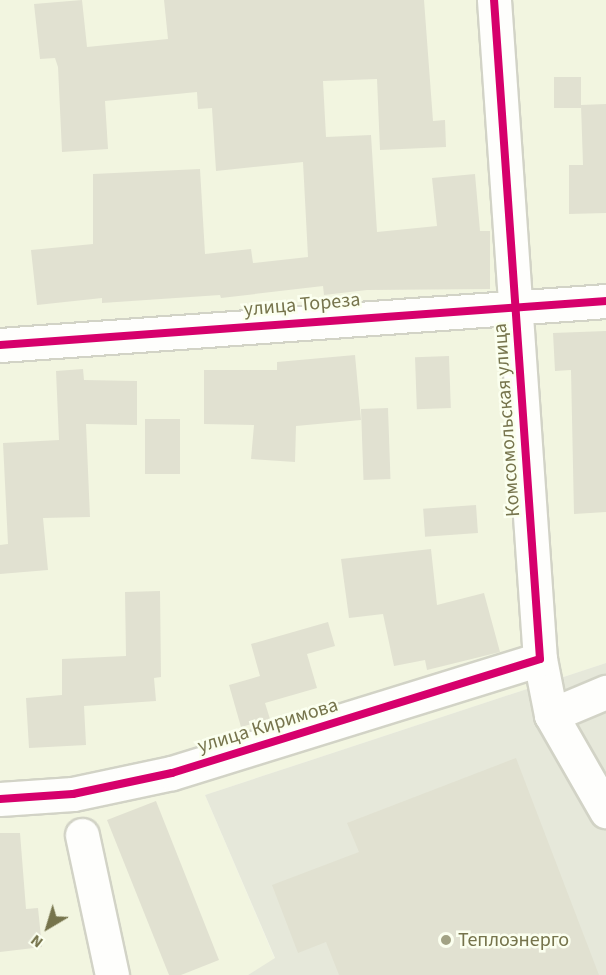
<!DOCTYPE html>
<meta charset="utf-8">
<style>
body{margin:0}
#map{position:relative;width:606px;height:975px;overflow:hidden;background:#f5f7ec;font-family:"Source Sans 3",sans-serif}
div>[style]{position:absolute}
.residential>*{inset:0;background:#f2f5e0}
.industrial>*{inset:0;background:#e6e8da}
.building>*{inset:0;background:#e1e1d1;transform-origin:0 0}
.roads{filter:drop-shadow(2px 0 #d2d3c6) drop-shadow(-2px 0 #d2d3c6) drop-shadow(0 2px #d2d3c6) drop-shadow(0 -2px #d2d3c6)}
.minor>*{height:33px;margin:-16.5px;padding:0 16.5px;transform-origin:16.5px;border-radius:16.5px;background:#fefefc}
.cycleway>*{height:8px;margin:-4px;padding:0 4px;transform-origin:4px;border-radius:4px;background:#d6006c}
.dots>*{width:16px;height:16px;translate:-50% -50%;box-sizing:border-box;border:3px solid #fbffef;border-radius:50%}
span{translate:-50% -50%;white-space:nowrap;text-align:center;line-height:1.15;-webkit-text-stroke:5px #fbffef;paint-order:stroke}
.street-label{font-size:20px;color:#76744c}
.poi-label{font-size:20px;color:#76744c}
.left{translate:0 -50%;text-align:left}
.north{position:absolute;left:18px;top:897px;width:60px;height:60px;-webkit-text-stroke:4px #fbffef;paint-order:stroke;rotate:218deg;font-size:16px;font-weight:700;line-height:24px;text-align:center;color:#76744c}
.north::after{content:'';display:block;margin:auto;width:21px;height:27px;background:#76744c;clip-path:polygon(50% 0,100% 100%,50% 72%,0 100%)}
</style>
<div id="map">
<div class="residential">
<i style="clip-path:polygon(0 0,606px 0,606px 663px,205px 795px,275px 959px,248px 975px,0 975px)"></i>
</div>
<div class="industrial">
<i style="clip-path:polygon(606px 663px,606px 975px,248px 975px,275px 958px,205px 795px)"></i>
</div>
<div class="building">
<i style="clip-path:polygon(82px 0,87px 47px,168px 39px,164px 0,424px 0,433px 121px,445px 120px,446px 147px,380px 150px,377px 79px,323px 81px,326px 137px,371px 135px,377px 232px,437px 226px,432px 178px,475px 174px,480px 231px,490px 231px,490px 289px,367px 290px,324px 295px,323px 286px,221px 298px,220px 295px,102px 303px,102px 298px,37px 305px,31px 250px,93px 244px,93px 174px,200px 169px,205px 254px,251px 249px,253px 263px,308px 257px,303px 162px,216px 171px,212px 108px,198px 109px,197px 92px,105px 101px,108px 149px,62px 152px,58px 67px,55px 58px,40px 59px,34px 4px)"></i>
<i style="left:554px;top:77px;width:27px;height:31px"></i>
<i style="clip-path:polygon(606px 104px,606px 213px,569px 214px,569px 165px,583px 165px,581px 105px)"></i>
<i style="clip-path:polygon(606px 331px,606px 512px,574px 514px,571px 370px,555px 371px,553px 333px)"></i>
<i style="clip-path:polygon(355px 355px,361px 420px,296px 426px,295px 462px,251px 459px,254px 425px,204px 424px,204px 370px,277px 370px,277px 362px)"></i>
<i style="left:449px;top:356px;width:52px;height:34px;rotate:88deg"></i>
<i style="clip-path:polygon(83px 369px,84px 380px,137px 381px,137px 425px,86px 424px,90px 517px,43px 518px,48px 570px,0 574px,0 545px,8px 544px,3px 443px,59px 440px,56px 371px)"></i>
<i style="left:388px;top:408px;width:71px;height:27px;rotate:88deg"></i>
<i style="left:145px;top:419px;width:35px;height:55px"></i>
<i style="left:476px;top:505px;width:28px;height:53px;rotate:86deg"></i>
<i style="clip-path:polygon(431px 549px,437px 605px,484px 593px,500px 652px,427px 670px,425px 660px,394px 666px,383px 614px,349px 618px,341px 559px)"></i>
<i style="clip-path:polygon(160px 591px,161px 677px,154px 678px,156px 701px,84px 706px,86px 745px,29px 748px,26px 698px,62px 695px,62px 659px,126px 656px,125px 592px)"></i>
<i style="clip-path:polygon(328px 622px,335px 646px,307px 654px,317px 688px,265px 703px,270px 719px,241px 727px,229px 685px,260px 676px,251px 644px)"></i>
<i style="clip-path:polygon(516px 758px,599px 975px,339px 975px,326px 942px,298px 953px,272px 885px,359px 852px,347px 823px)"></i>
<i style="clip-path:polygon(156px 801px,219px 960px,181px 975px,169px 975px,107px 820px)"></i>
<i style="clip-path:polygon(0 833px,20px 833px,26px 909px,38px 908px,42px 947px,0 952px)"></i>
</div>
<div class="roads">
<div class="minor">
<i style="left:494px;top:0;width:661px;rotate:86.01deg"></i>
<i style="left:540px;top:659px;width:57px;rotate:78.9deg"></i>
<i style="left:551px;top:715px;width:111px;rotate:60.2deg"></i>
<i style="left:0;top:345px;width:608px;rotate:-4.15deg"></i>
<i style="left:551px;top:715px;width:60px;rotate:-22.7deg"></i>
<i style="left:0;top:799px;width:73px;rotate:-3.9deg"></i>
<i style="left:73px;top:794px;width:101px;rotate:-12deg"></i>
<i style="left:172px;top:773px;width:385px;rotate:-17.2deg"></i>
<i style="left:82px;top:835px;width:143px;rotate:77.9deg"></i>
</div>
</div>
<div class="cycleway">
<i style="left:0;top:345px;width:608px;rotate:-4.15deg"></i>
<i style="left:0;top:799px;width:73px;rotate:-3.9deg"></i>
<i style="left:73px;top:794px;width:101px;rotate:-12deg"></i>
<i style="left:172px;top:773px;width:385px;rotate:-17.2deg"></i>
<i style="left:540px;top:659px;width:661px;rotate:-93.99deg"></i>
</div>
<div class="dots">
<i style="left:446px;top:940px;background:#a2a284"></i>
</div>
<div class="street-label">
<span style="left:302px;top:305px;rotate:-5deg">улица Тореза</span>
<span style="left:507px;top:420px;rotate:-94deg">Комсомольская улица</span>
<span style="left:268px;top:726px;rotate:-17deg">улица Киримова</span>
</div>
<div class="poi-label">
<span class="left" style="left:458px;top:940px">Теплоэнерго</span>
</div>
<div class="north">N</div>
</div>
